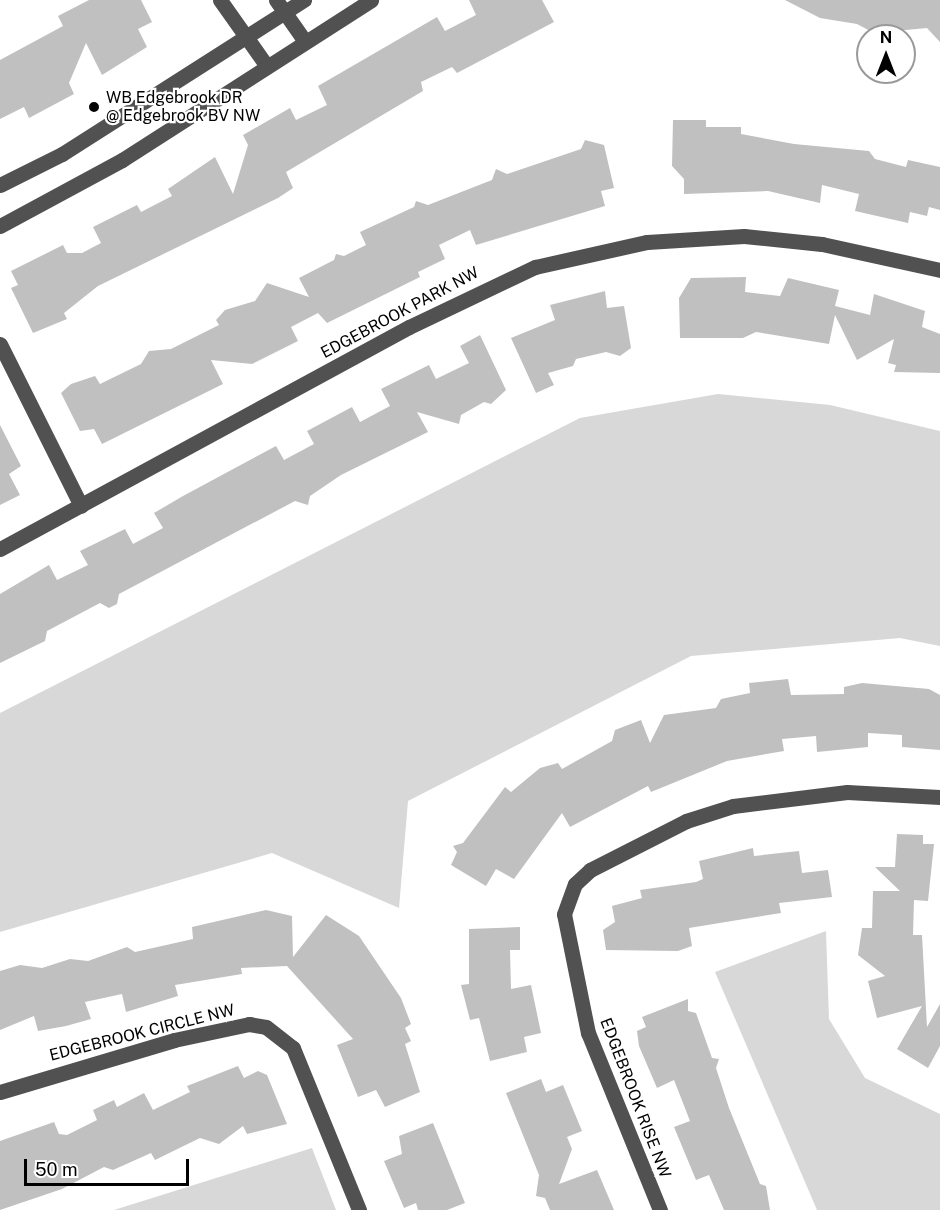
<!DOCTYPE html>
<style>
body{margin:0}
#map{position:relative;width:940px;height:1210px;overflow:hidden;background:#fff;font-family:"Public Sans",sans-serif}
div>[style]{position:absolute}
.green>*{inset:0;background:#d8d8d8}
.building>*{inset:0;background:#c0c0c0}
.minor>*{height:15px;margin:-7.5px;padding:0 7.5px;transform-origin:7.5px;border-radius:7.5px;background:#515151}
.dots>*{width:16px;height:16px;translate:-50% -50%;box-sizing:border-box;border:3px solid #fff;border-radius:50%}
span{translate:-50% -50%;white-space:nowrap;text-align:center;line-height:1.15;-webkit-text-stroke:4.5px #fff;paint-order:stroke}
.poi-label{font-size:16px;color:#000}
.left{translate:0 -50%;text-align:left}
.street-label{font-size:16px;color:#000}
.north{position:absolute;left:856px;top:24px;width:60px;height:60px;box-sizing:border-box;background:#fff;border:2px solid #999;border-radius:50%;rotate:0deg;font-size:16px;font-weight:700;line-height:24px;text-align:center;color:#000}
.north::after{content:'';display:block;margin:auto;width:21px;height:27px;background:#000;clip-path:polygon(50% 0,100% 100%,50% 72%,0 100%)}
.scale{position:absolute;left:24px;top:1159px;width:165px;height:27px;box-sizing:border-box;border:3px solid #000;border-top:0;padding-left:8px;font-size:18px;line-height:21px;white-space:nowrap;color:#000;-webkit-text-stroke:4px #fff;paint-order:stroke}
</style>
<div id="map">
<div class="green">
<i style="clip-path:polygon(718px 394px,830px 405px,940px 431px,940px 646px,900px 638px,691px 656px,408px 801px,399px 908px,272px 853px,0 932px,0 713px,580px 418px)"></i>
<i style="clip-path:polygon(826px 931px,829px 1019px,865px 1078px,940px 1114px,940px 1210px,817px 1210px,715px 972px)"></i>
<i style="clip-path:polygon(312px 1148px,336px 1210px,114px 1210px)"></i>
</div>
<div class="building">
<i style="clip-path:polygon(89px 0,141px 0,152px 22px,138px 29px,147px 47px,102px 75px,86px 43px,69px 83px,74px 94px,29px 118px,24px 107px,0 119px,0 60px,63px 26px,58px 16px)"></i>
<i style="clip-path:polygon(469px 0,542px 0,554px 22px,457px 73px,452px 67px,421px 82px,423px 91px,286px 172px,293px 188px,278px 198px,98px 286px,64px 313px,67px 319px,33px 333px,11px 288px,18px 285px,11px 271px,63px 245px,67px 253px,82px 253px,101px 243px,93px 227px,137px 205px,141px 212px,172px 196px,168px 189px,215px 157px,233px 194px,248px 145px,243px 135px,290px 108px,296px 120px,327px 105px,318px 86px,437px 17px,445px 31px,476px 15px)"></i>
<i style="clip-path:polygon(785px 0,940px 0,940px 42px,927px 28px,874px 33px,857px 24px,820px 18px)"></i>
<i style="clip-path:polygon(673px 120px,706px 120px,706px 127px,741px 127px,741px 134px,794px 144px,869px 151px,875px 159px,906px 167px,908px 160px,940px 167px,940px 210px,929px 207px,927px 216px,910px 212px,908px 223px,855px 211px,859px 194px,822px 185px,820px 203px,768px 191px,684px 194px,684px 179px,672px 166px)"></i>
<i style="clip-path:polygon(585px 140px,604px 145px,614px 188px,601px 191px,605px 206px,476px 245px,470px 230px,439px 245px,445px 259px,418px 272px,420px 277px,327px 323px,318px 313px,291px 327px,298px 341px,252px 364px,211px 360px,223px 384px,102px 444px,94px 429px,80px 431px,61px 393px,71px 384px,95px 376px,100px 384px,141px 364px,149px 351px,171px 349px,219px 325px,216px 320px,225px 310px,255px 301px,267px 283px,309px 297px,299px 278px,334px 260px,336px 254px,344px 256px,366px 245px,360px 232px,414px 207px,416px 201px,428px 205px,492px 180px,496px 169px,507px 174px,581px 149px)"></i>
<i style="clip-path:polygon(746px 277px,745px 292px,780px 296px,788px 278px,839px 290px,835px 306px,870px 315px,874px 294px,925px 311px,922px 327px,940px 334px,940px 373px,894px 372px,896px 365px,888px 363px,894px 339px,857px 360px,835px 315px,829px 344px,756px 332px,743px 338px,680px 338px,679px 298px,691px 278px)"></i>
<i style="clip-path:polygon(605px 291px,607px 308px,624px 306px,631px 348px,620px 356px,606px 352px,576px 359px,573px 366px,548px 373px,554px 385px,536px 393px,511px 338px,555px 320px,550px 305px)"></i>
<i style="clip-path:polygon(480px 335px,506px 390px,491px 404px,484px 402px,461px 415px,459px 424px,417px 412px,428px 432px,341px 475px,310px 496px,308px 505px,295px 501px,119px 594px,117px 604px,109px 608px,100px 603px,47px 631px,45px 641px,0 663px,0 594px,49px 565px,57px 580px,88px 565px,80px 551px,125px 529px,133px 544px,163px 528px,154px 513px,183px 496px,276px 446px,284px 460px,314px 444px,307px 431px,352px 407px,360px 422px,390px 406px,381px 389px,429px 365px,436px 379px,469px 363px,460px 346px)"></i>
<i style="clip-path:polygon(0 425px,21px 466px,9px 474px,20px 495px,0 505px)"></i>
<i style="clip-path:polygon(788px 679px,791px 695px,844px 694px,844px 687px,862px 683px,929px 689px,940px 695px,940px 750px,902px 747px,902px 735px,868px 733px,868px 747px,817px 752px,816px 736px,782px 739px,784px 751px,727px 761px,651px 792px,648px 786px,570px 827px,562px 813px,514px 879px,496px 869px,486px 886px,451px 865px,457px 852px,453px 846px,463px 843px,505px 787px,511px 792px,540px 768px,558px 763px,562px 769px,612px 741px,615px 730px,641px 720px,650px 743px,664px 715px,716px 708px,721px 699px,750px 693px,749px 683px)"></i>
<i style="clip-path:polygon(897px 834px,923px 835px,923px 844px,934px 844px,928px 901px,914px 900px,913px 935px,922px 935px,927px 1027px,940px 1004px,940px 1046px,928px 1068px,897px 1049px,922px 1006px,877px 1018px,868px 981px,885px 976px,858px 955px,862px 928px,872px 928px,873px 891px,900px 891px,875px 867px,895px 867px)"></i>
<i style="clip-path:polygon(753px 848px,754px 856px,799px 851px,802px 873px,828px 870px,832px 897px,779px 903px,781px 913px,689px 928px,692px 946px,678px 951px,606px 950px,603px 930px,615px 922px,612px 906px,642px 898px,640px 890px,696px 882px,703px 879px,699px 861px)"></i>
<i style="clip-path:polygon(266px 910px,292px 916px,293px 957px,326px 915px,359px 936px,401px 998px,411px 1024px,405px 1028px,411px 1041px,405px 1044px,420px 1092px,385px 1107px,376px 1090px,358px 1097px,337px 1045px,353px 1039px,287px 966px,241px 968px,242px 974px,175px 985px,178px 996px,126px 1012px,122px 994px,85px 1002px,91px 1019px,66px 1026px,38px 1031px,34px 1016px,0 1030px,0 971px,20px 965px,42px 968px,70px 959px,88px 961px,127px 947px,135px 952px,193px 939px,192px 927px)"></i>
<i style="clip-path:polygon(520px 927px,520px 950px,510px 950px,511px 989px,531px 985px,541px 1033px,524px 1037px,527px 1052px,490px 1061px,479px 1018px,470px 1020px,461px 985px,469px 984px,469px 929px)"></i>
<i style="clip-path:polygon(688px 999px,688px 1011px,696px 1013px,712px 1058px,719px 1059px,716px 1068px,729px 1108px,760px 1184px,766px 1186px,770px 1210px,724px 1210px,709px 1175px,696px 1180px,674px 1127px,690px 1121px,674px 1080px,657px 1088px,639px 1046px,637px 1031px,646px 1027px,642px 1017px)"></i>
<i style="clip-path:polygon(238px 1066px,244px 1078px,258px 1071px,267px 1075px,287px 1124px,247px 1134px,243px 1126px,219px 1144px,200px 1138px,155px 1160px,151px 1153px,113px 1170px,104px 1167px,62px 1189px,0 1210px,0 1141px,54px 1122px,59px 1134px,67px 1135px,97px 1120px,93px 1110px,114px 1100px,117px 1107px,144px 1093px,153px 1110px,190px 1092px,187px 1086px)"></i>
<i style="clip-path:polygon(541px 1079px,546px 1092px,563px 1085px,582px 1131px,567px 1137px,572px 1149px,559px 1184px,597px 1170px,614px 1210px,550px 1210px,545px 1198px,536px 1196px,539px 1175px,506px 1093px)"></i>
<i style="clip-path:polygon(433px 1123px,465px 1203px,447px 1210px,418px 1210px,416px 1203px,404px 1208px,384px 1161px,402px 1154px,399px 1136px)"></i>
</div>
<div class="minor">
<i style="left:220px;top:0;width:80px;rotate:54.7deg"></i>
<i style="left:276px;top:0;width:49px;rotate:55deg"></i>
<i style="left:0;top:185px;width:69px;rotate:-26.6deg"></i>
<i style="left:62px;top:154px;width:287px;rotate:-32.5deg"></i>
<i style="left:0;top:226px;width:139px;rotate:-28.4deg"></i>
<i style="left:122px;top:160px;width:296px;rotate:-32.7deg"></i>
<i style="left:0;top:344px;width:181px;rotate:63.4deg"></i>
<i style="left:0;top:549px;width:465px;rotate:-28.5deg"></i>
<i style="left:409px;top:327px;width:140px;rotate:-25.5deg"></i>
<i style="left:535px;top:267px;width:115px;rotate:-12.6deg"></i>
<i style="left:647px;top:242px;width:97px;rotate:-3.5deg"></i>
<i style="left:744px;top:236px;width:78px;rotate:5.9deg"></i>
<i style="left:822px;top:244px;width:121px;rotate:12.4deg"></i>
<i style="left:0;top:1092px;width:182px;rotate:-16.6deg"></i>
<i style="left:174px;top:1040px;width:77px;rotate:-12deg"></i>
<i style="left:249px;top:1024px;width:17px;rotate:10deg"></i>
<i style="left:266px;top:1027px;width:34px;rotate:38deg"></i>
<i style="left:293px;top:1048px;width:175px;rotate:67.8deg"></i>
<i style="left:660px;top:1210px;width:191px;rotate:-112.1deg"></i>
<i style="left:588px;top:1033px;width:121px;rotate:-101.4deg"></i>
<i style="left:564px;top:914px;width:32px;rotate:-70deg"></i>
<i style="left:575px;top:884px;width:21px;rotate:-43deg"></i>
<i style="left:590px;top:870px;width:108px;rotate:-27deg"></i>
<i style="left:686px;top:821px;width:49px;rotate:-17.7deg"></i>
<i style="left:733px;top:806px;width:115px;rotate:-7deg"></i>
<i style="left:847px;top:792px;width:93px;rotate:3.1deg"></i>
</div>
<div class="dots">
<i style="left:94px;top:107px;background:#000"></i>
</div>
<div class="poi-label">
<span class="left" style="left:106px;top:107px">WB Edgebrook DR<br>@ Edgebrook BV NW</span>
</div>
<div class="street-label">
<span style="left:400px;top:313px;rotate:-28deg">EDGEBROOK PARK NW</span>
<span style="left:142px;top:1033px;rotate:-14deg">EDGEBROOK CIRCLE NW</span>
<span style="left:635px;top:1098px;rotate:69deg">EDGEBROOK RISE NW</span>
</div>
<div class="north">N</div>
<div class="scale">50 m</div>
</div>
